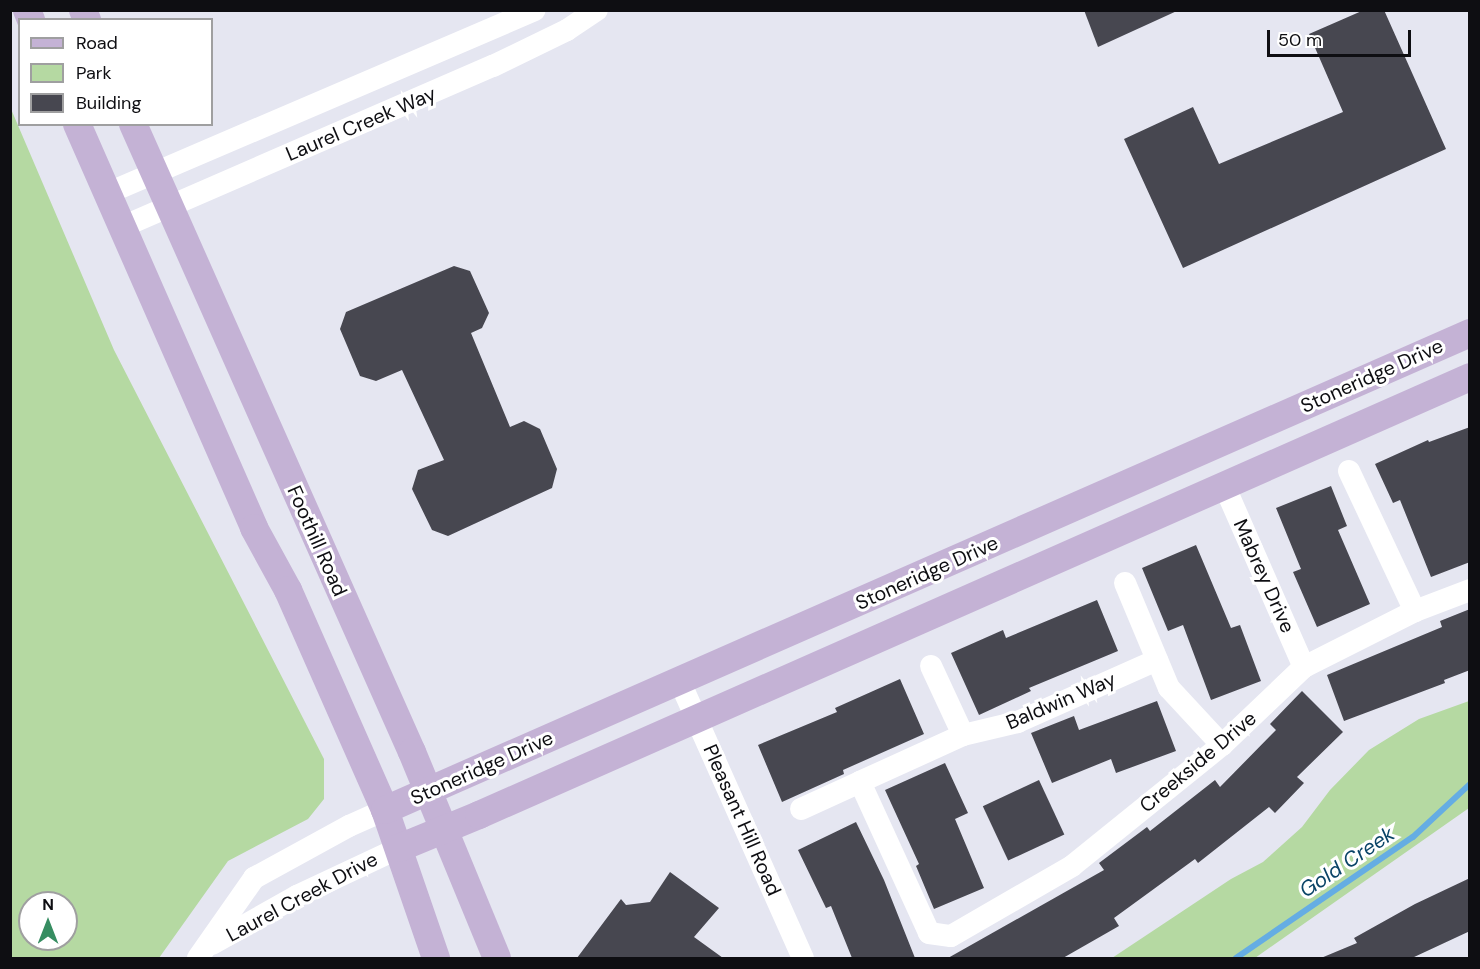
<!DOCTYPE html>
<style>
body{margin:0}
#map{position:relative;width:1480px;height:969px;overflow:hidden;background:#e5e6f1;font-family:"DM Sans",sans-serif}
div>[style]{position:absolute}
.green>*{inset:0;background:#b5d9a2}
.stream>*{height:6px;margin:-3px;padding:0 3px;transform-origin:3px;border-radius:3px;background:#65ade3}
.building>*{inset:0;background:#474750;transform-origin:0 0}
.minor>*{height:22px;margin:-11px;padding:0 11px;transform-origin:11px;border-radius:11px;background:#fff}
.major>*{height:28px;margin:-14px;padding:0 14px;transform-origin:14px;border-radius:14px;background:#c4b2d5}
span{translate:-50% -50%;white-space:nowrap;text-align:center;line-height:1.15;-webkit-text-stroke:6px #fff;paint-order:stroke}
.street-label{font-size:20px;color:#0e0e12}
.water-label{font-size:21px;color:#0a4467;font-style:italic}
.frame{position:absolute;inset:0;border:12px solid #0e0e12;pointer-events:none}
.legend{position:absolute;left:18px;top:18px;width:195px;height:108px;box-sizing:border-box;background:#fff;border:2px solid #9f9fa0;margin:0;padding:8px 10px;list-style:none;font-size:18px;color:#0e0e12}
.legend li{display:flex;align-items:center;gap:12px;height:30px}
.legend b{width:30px;border:2px solid #9f9fa0}
.north{position:absolute;left:18px;top:891px;width:60px;height:60px;box-sizing:border-box;background:#fff;border:2px solid #9f9fa0;border-radius:50%;rotate:0deg;font-size:16px;font-weight:700;line-height:24px;text-align:center;color:#0e0e12}
.north::after{content:'';display:block;margin:auto;width:21px;height:27px;background:#368d61;clip-path:polygon(50% 0,100% 100%,50% 72%,0 100%)}
.scale{position:absolute;left:1267px;top:30px;width:144px;height:27px;box-sizing:border-box;border:3px solid #0e0e12;border-top:0;padding-left:8px;font-size:18px;line-height:21px;white-space:nowrap;color:#0e0e12;-webkit-text-stroke:4px #fff;paint-order:stroke}
</style>
<div id="map">
<div class="green">
<i style="clip-path:polygon(evenodd,11px 109px,114px 350px,324px 759px,324px 799px,308px 819px,228px 861px,159px 958px,11px 958px,11px 109px,30px 903px,66px 903px,66px 939px,30px 939px,30px 903px)"></i>
<i style="clip-path:polygon(1469px 701px,1469px 808px,1255px 958px,1112px 958px,1231px 879px,1263px 862px,1302px 827px,1330px 790px,1369px 750px,1419px 719px)"></i>
</div>
<div class="stream">
<i style="left:1236px;top:958px;width:214px;rotate:-34.4deg"></i>
<i style="left:1413px;top:837px;width:78px;rotate:-42.9deg"></i>
</div>
<div class="building">
<i style="clip-path:polygon(1084px 10px,1179px 10px,1098px 47px)"></i>
<i style="clip-path:polygon(1364px 10px,1384px 10px,1446px 149px,1183px 268px,1124px 139px,1193px 107px,1219px 164px,1343px 112px,1309px 34px)"></i>
<i style="clip-path:polygon(454px 266px,470px 271px,489px 313px,482px 328px,471px 333px,510px 427px,524px 421px,540px 429px,557px 469px,552px 488px,448px 536px,432px 530px,412px 489px,418px 470px,444px 460px,402px 370px,376px 381px,360px 376px,340px 329px,346px 312px)"></i>
<i style="clip-path:polygon(1470px 427px,1470px 562px,1431px 577px,1400px 500px,1393px 503px,1375px 464px,1428px 440px,1429px 442px)"></i>
<i style="clip-path:polygon(1331px 486px,1347px 526px,1338px 530px,1370px 604px,1317px 627px,1293px 572px,1301px 569px,1276px 508px)"></i>
<i style="clip-path:polygon(1196px 545px,1231px 628px,1240px 625px,1261px 681px,1211px 700px,1183px 625px,1168px 631px,1142px 568px)"></i>
<i style="clip-path:polygon(1097px 600px,1118px 651px,1029px 688px,1031px 691px,979px 715px,951px 653px,1003px 630px,1006px 638px)"></i>
<i style="clip-path:polygon(1470px 609px,1470px 670px,1444px 680px,1445px 683px,1344px 721px,1327px 675px,1442px 627px,1440px 621px)"></i>
<i style="clip-path:polygon(900px 679px,924px 734px,843px 770px,844px 774px,782px 802px,758px 745px,837px 712px,835px 708px)"></i>
<i style="clip-path:polygon(1302px 691px,1343px 732px,1297px 777px,1304px 783px,1275px 813px,1269px 807px,1198px 863px,1195px 859px,1114px 918px,1119px 926px,1063px 958px,948px 958px,1104px 870px,1099px 863px,1147px 827px,1150px 831px,1215px 780px,1220px 787px,1276px 730px,1270px 724px)"></i>
<i style="clip-path:polygon(1157px 701px,1176px 751px,1116px 773px,1111px 759px,1052px 783px,1031px 733px,1074px 716px,1079px 730px)"></i>
<i style="clip-path:polygon(945px 763px,968px 813px,955px 819px,984px 888px,934px 909px,916px 866px,919px 864px,885px 790px)"></i>
<i style="left:1039px;top:780px;width:60px;height:62px;rotate:65deg"></i>
<i style="clip-path:polygon(856px 822px,884px 880px,915px 958px,852px 958px,831px 906px,826px 908px,798px 850px)"></i>
<i style="clip-path:polygon(670px 872px,719px 908px,694px 937px,723px 958px,577px 958px,621px 899px,626px 905px,650px 902px)"></i>
<i style="clip-path:polygon(1470px 878px,1470px 931px,1412px 958px,1321px 958px,1357px 943px,1354px 938px,1415px 904px)"></i>
</div>
<div class="minor">
<i style="left:108px;top:193px;width:464px;rotate:-23.2deg"></i>
<i style="left:122px;top:227px;width:404px;rotate:-23.5deg"></i>
<i style="left:493px;top:66px;width:82px;rotate:-25.9deg"></i>
<i style="left:567px;top:30px;width:36px;rotate:-34deg"></i>
<i style="left:1349px;top:471px;width:155px;rotate:64.8deg"></i>
<i style="left:1224px;top:485px;width:199px;rotate:66.3deg"></i>
<i style="left:1125px;top:583px;width:114px;rotate:67.3deg"></i>
<i style="left:1169px;top:688px;width:78px;rotate:47.1deg"></i>
<i style="left:1157px;top:660px;width:152px;rotate:156deg"></i>
<i style="left:1018px;top:722px;width:57px;rotate:166.7deg"></i>
<i style="left:963px;top:735px;width:113px;rotate:155.5deg"></i>
<i style="left:860px;top:782px;width:166px;rotate:65.4deg"></i>
<i style="left:929px;top:933px;width:22px;rotate:8deg"></i>
<i style="left:951px;top:936px;width:140px;rotate:-30deg"></i>
<i style="left:1072px;top:866px;width:193px;rotate:-38.9deg"></i>
<i style="left:1222px;top:745px;width:113px;rotate:-43.6deg"></i>
<i style="left:1304px;top:667px;width:124px;rotate:-26.8deg"></i>
<i style="left:1415px;top:611px;width:59px;rotate:-20.9deg"></i>
<i style="left:931px;top:666px;width:76px;rotate:65.1deg"></i>
<i style="left:680px;top:682px;width:302px;rotate:66deg"></i>
<i style="left:801px;top:809px;width:65px;rotate:-24.6deg"></i>
<i style="left:212px;top:944px;width:98px;rotate:-29.5deg"></i>
<i style="left:297px;top:896px;width:113px;rotate:-25.2deg"></i>
<i style="left:198px;top:958px;width:98px;rotate:-55deg"></i>
<i style="left:254px;top:878px;width:108px;rotate:-28.7deg"></i>
<i style="left:349px;top:826px;width:39px;rotate:-24deg"></i>
</div>
<div class="major">
<i style="left:27px;top:10px;width:11px;rotate:68deg"></i>
<i style="left:83px;top:10px;width:11px;rotate:68deg"></i>
<i style="left:77px;top:124px;width:441px;rotate:66.3deg"></i>
<i style="left:254px;top:528px;width:71px;rotate:61.3deg"></i>
<i style="left:288px;top:590px;width:240px;rotate:66.2deg"></i>
<i style="left:385px;top:810px;width:157px;rotate:71deg"></i>
<i style="left:133px;top:124px;width:687px;rotate:66.05deg"></i>
<i style="left:412px;top:752px;width:223px;rotate:67.6deg"></i>
<i style="left:385px;top:810px;width:1185px;rotate:-23.73deg"></i>
<i style="left:399px;top:848px;width:87px;rotate:-22.4deg"></i>
<i style="left:479px;top:815px;width:1083px;rotate:-23.84deg"></i>
</div>
<div class="street-label">
<span style="left:361px;top:124px;rotate:-23deg">Laurel Creek Way</span>
<span style="left:1372px;top:376px;rotate:-24deg">Stoneridge Drive</span>
<span style="left:317px;top:541px;rotate:66deg">Foothill Road</span>
<span style="left:927px;top:573px;rotate:-24deg">Stoneridge Drive</span>
<span style="left:1264px;top:576px;rotate:66deg">Mabrey Drive</span>
<span style="left:1061px;top:701px;rotate:-23deg">Baldwin Way</span>
<span style="left:1198px;top:762px;rotate:-40deg">Creekside Drive</span>
<span style="left:482px;top:768px;rotate:-24deg">Stoneridge Drive</span>
<span style="left:742px;top:820px;rotate:66deg">Pleasant Hill Road</span>
<span style="left:302px;top:897px;rotate:-28deg">Laurel Creek Drive</span>
</div>
<div class="water-label">
<span style="left:1347px;top:862px;rotate:-34deg">Gold Creek</span>
</div>
<div class="frame"></div>
<ul class="legend">
<li><b style="height:8px;background:#c4b2d5"></b>Road</li>
<li><b style="height:16px;background:#b5d9a2"></b>Park</li>
<li><b style="height:16px;background:#474750"></b>Building</li>
</ul>
<div class="north">N</div>
<div class="scale">50 m</div>
</div>
